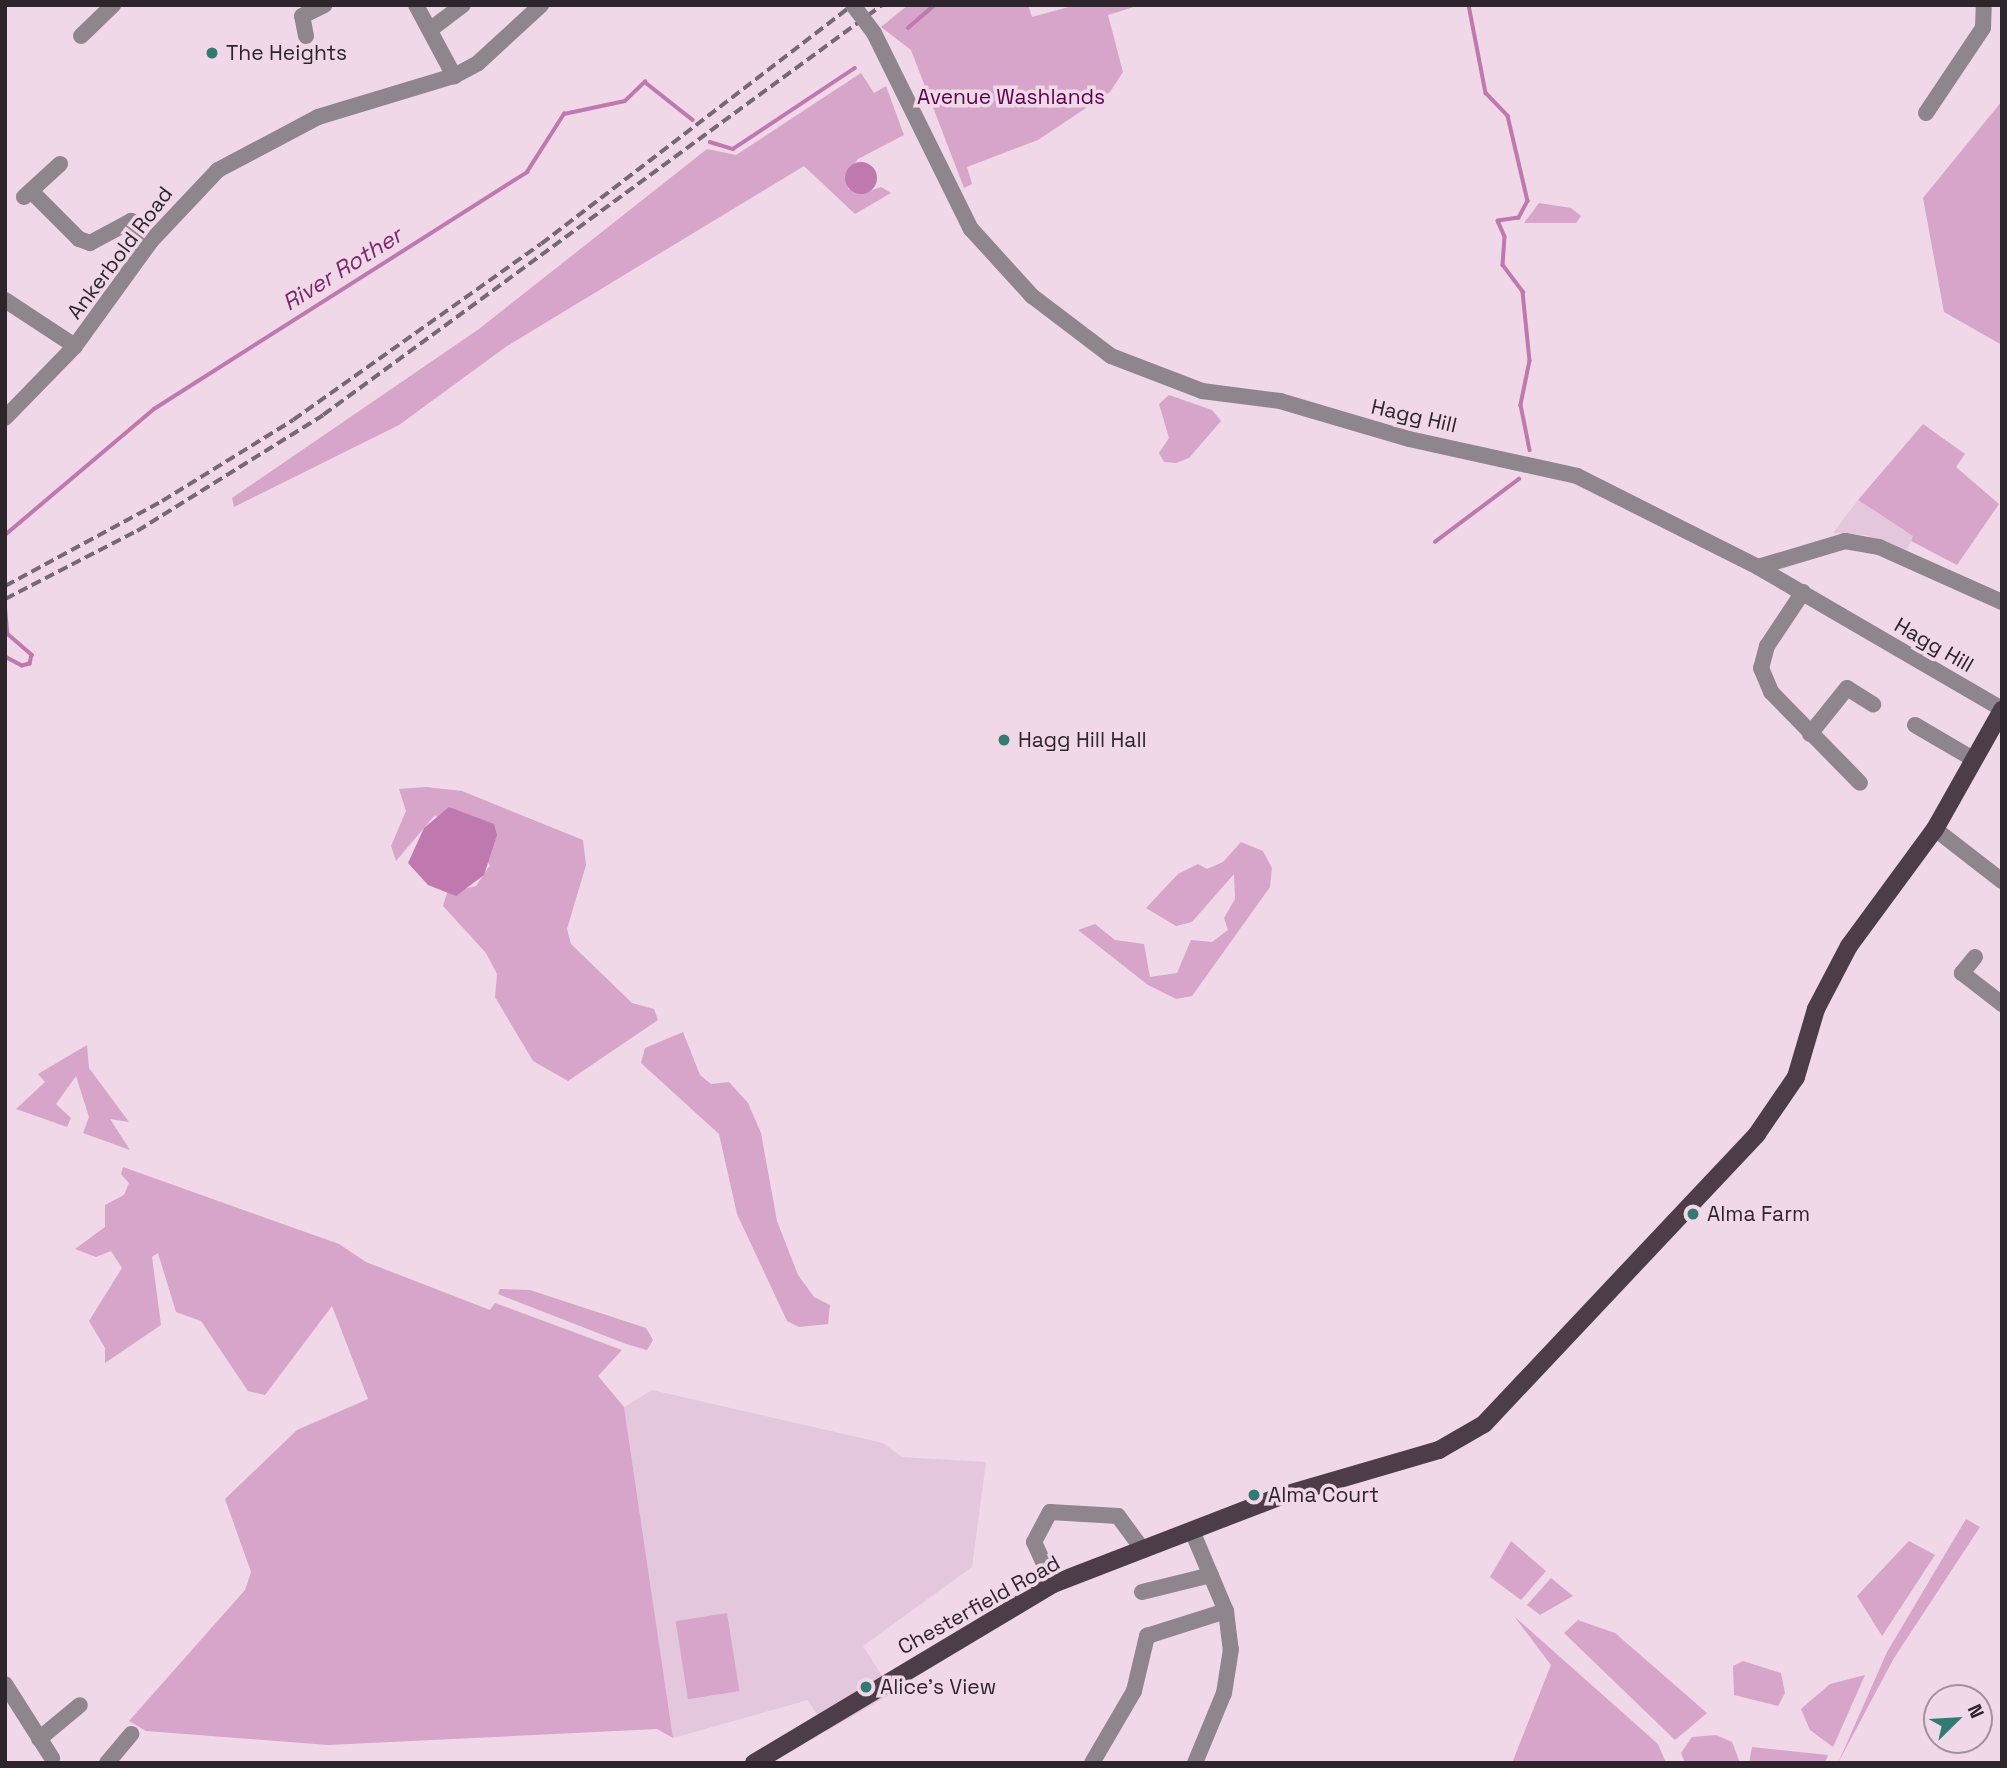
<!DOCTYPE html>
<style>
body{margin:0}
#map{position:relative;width:2007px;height:1768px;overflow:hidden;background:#f0d8e9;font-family:"Space Grotesk",sans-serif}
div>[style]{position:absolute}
.built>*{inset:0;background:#e4c7dd}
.green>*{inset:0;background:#d7a4ca;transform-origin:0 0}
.water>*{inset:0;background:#bf79ae}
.round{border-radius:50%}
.stream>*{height:3.5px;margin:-1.75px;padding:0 1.75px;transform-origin:1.75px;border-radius:1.75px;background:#bf79ae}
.minor>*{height:16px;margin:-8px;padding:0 8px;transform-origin:8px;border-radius:8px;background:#8f858c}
.major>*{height:18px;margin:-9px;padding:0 9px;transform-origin:9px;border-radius:9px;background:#4d3d49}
.rail>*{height:3.5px;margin-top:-1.75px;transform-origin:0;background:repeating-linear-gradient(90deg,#776974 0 10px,transparent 0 15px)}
.minor-bridge>*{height:16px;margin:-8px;padding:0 8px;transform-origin:8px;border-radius:8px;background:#8f858c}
.dots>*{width:19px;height:19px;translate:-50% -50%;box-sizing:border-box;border:4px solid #f0d8e9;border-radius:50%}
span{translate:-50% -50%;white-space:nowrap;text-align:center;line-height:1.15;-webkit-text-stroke:7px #f0d8e9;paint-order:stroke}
.poi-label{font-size:21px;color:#2d252b}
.left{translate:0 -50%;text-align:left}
.park-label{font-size:21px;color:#5a004d}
.street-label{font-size:21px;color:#2d252b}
.water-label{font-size:23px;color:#7a266a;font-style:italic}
.frame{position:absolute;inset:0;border:7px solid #2d252b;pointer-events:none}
.north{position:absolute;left:1923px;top:1684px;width:70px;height:70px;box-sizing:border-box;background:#f0d8e9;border:2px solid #a2909d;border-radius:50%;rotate:66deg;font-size:19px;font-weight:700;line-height:28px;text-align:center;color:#2d252b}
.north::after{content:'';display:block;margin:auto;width:24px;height:32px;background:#337a73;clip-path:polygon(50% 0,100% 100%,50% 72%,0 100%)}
</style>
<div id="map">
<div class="built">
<i style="clip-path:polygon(1858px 500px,1913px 536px,1906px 552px,1866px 535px,1833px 533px)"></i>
<i style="clip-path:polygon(652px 1390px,883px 1443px,902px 1457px,986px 1462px,972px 1567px,863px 1646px,893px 1693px,827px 1731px,808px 1700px,673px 1738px,624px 1407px)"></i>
</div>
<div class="green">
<i style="clip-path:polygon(908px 5px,1028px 5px,1032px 17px,1076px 5px,1140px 5px,1108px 15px,1123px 72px,1110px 92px,1038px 140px,967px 167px,972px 184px,964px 188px,911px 50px,881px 27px)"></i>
<i style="clip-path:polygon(861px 73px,874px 93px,886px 86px,904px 135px,858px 159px,845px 176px,848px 189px,861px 194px,881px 187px,891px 193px,855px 214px,804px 166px,507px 346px,399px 425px,234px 507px,232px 498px,479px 329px,707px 149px,736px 155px)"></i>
<i style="clip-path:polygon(2002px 101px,2002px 345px,1944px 312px,1923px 198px)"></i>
<i style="clip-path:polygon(1539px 203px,1571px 208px,1581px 216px,1576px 223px,1524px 223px)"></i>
<i style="clip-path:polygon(1169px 395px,1212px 410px,1221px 421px,1189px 458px,1176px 463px,1164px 462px,1159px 453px,1169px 438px,1159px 404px)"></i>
<i style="clip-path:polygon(1923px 424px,1965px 454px,1956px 467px,1999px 504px,1957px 565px,1911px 541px,1913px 536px,1858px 500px)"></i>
<i style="clip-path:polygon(426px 787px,462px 791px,583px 840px,586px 865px,567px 929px,571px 944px,632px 1003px,654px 1009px,658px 1020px,568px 1081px,533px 1061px,495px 997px,497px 974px,486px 953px,443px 906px,447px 893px,476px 886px,490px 865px,435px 815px,396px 861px,391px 846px,406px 811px,399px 789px)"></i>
<i style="clip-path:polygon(1241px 842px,1263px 851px,1272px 868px,1270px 887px,1192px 996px,1176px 999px,1148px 985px,1078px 930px,1095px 924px,1115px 940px,1144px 944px,1150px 977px,1177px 973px,1191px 940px,1212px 942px,1228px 930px,1224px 918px,1235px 899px,1234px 874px,1192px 922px,1176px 926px,1146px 908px,1178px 874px,1198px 864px,1207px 869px,1223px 862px)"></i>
<i style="clip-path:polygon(683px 1032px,700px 1075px,711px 1084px,729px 1082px,748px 1103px,761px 1133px,777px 1221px,798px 1275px,814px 1297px,830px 1305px,828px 1324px,799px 1327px,787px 1321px,737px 1214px,719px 1134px,641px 1063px,645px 1048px)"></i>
<i style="clip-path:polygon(87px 1045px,89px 1068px,129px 1122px,110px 1119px,130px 1150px,83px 1133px,89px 1117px,76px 1076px,56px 1104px,71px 1118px,67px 1127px,16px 1109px,45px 1082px,38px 1074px)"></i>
<i style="clip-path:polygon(123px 1167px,339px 1244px,366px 1262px,490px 1310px,495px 1303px,622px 1350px,598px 1376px,624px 1407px,673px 1738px,657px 1729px,328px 1745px,146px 1731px,129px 1721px,245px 1590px,251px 1572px,225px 1499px,297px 1430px,368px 1399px,332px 1306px,265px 1395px,248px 1391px,201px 1321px,176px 1312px,158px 1253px,152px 1257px,161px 1325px,105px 1363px,105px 1348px,89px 1321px,122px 1268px,111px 1251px,96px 1257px,75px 1249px,105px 1227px,105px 1205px,124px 1195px,129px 1183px,121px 1174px)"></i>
<i style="clip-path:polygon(500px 1289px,530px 1290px,646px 1328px,653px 1340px,647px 1350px,626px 1344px,498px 1294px)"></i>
<i style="clip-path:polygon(1966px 1519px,1980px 1527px,1894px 1658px,1838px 1763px,1887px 1652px)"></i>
<i style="clip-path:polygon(1511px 1541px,1546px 1571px,1521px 1600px,1490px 1577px)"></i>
<i style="clip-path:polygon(1909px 1541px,1935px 1555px,1882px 1636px,1857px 1596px)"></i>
<i style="clip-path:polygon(1551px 1578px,1573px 1596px,1540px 1615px,1527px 1605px)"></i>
<i style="left:727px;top:1613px;width:79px;height:52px;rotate:81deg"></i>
<i style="clip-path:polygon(1514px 1616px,1658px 1744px,1666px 1763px,1512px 1763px,1551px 1665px)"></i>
<i style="clip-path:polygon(1578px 1620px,1615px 1633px,1707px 1713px,1675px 1740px,1564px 1633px)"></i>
<i style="clip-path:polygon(1743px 1661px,1781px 1673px,1785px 1693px,1778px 1706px,1734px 1695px,1733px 1666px)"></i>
<i style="clip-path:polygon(1865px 1675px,1833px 1747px,1810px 1730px,1801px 1709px,1830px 1684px)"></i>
<i style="clip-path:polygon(1716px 1735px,1732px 1742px,1740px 1763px,1685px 1763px,1681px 1753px,1692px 1737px)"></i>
<i style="clip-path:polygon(1752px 1747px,1828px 1755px,1825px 1763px,1749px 1763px)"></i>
</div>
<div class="water">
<i class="round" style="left:845px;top:162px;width:32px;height:32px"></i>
<i style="clip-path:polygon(449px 807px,494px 824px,497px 835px,484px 875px,456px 896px,428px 885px,408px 863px,424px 828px)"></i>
</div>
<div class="stream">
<i style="left:1469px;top:5px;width:90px;rotate:79.1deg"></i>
<i style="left:1486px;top:93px;width:32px;rotate:46deg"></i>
<i style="left:1508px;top:116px;width:87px;rotate:76.8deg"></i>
<i style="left:1528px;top:201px;width:19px;rotate:118deg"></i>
<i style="left:1519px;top:218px;width:21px;rotate:172deg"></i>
<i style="left:1498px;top:221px;width:17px;rotate:66deg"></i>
<i style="left:1505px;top:237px;width:28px;rotate:94deg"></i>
<i style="left:1503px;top:265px;width:34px;rotate:53deg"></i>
<i style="left:1523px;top:292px;width:69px;rotate:84.2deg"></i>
<i style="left:1530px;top:361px;width:45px;rotate:101.6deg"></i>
<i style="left:1521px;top:405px;width:46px;rotate:78.7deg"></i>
<i style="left:908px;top:28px;width:35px;rotate:-41deg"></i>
<i style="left:710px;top:142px;width:24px;rotate:17deg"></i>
<i style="left:733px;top:149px;width:146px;rotate:-33.6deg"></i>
<i style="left:5px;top:535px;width:195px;rotate:-40.2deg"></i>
<i style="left:154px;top:409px;width:442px;rotate:-32.4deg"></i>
<i style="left:527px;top:172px;width:69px;rotate:-57.5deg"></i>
<i style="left:564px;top:114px;width:62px;rotate:-12deg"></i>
<i style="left:625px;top:101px;width:28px;rotate:-44deg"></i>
<i style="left:645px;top:82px;width:61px;rotate:38.4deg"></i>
<i style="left:1435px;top:542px;width:105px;rotate:-36.9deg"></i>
<i style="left:5px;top:602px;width:32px;rotate:85deg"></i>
<i style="left:8px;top:634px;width:32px;rotate:41deg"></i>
<i style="left:32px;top:655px;width:9px;rotate:103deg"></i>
<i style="left:30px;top:664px;width:8px;rotate:166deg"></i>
<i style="left:22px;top:666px;width:19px;rotate:-152deg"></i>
</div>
<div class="minor">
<i style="left:416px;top:5px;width:81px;rotate:61.8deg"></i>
<i style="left:431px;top:29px;width:40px;rotate:-37deg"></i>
<i style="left:874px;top:33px;width:219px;rotate:63.7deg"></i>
<i style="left:971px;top:229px;width:91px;rotate:47.7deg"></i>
<i style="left:1032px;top:296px;width:99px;rotate:37.2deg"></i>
<i style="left:1111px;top:356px;width:97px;rotate:21deg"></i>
<i style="left:1202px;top:391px;width:79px;rotate:7.3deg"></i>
<i style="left:1280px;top:401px;width:134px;rotate:16.4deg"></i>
<i style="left:1409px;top:439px;width:172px;rotate:12.4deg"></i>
<i style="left:1577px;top:476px;width:203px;rotate:26.7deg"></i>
<i style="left:1758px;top:567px;width:282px;rotate:30.2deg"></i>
<i style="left:81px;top:36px;width:45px;rotate:-44.1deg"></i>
<i style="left:306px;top:36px;width:20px;rotate:-101deg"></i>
<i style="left:302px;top:16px;width:25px;rotate:-26deg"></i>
<i style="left:1926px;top:113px;width:102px;rotate:-56.2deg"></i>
<i style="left:1983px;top:28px;width:23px;rotate:-88deg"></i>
<i style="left:31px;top:191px;width:68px;rotate:45deg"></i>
<i style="left:79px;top:239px;width:12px;rotate:20deg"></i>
<i style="left:90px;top:243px;width:47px;rotate:-28.2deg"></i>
<i style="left:131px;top:221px;width:28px;rotate:45deg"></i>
<i style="left:24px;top:197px;width:49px;rotate:-42.5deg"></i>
<i style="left:5px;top:300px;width:84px;rotate:33.3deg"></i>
<i style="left:5px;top:418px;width:100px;rotate:-45.8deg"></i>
<i style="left:75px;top:346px;width:130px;rotate:-54.1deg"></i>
<i style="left:151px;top:241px;width:98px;rotate:-46.7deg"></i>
<i style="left:218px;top:170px;width:113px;rotate:-27.9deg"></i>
<i style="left:318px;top:117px;width:142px;rotate:-16.8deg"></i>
<i style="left:454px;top:76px;width:27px;rotate:-28deg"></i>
<i style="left:478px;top:63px;width:86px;rotate:-42.6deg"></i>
<i style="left:1758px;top:567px;width:91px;rotate:-16.6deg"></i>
<i style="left:1845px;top:541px;width:35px;rotate:10deg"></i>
<i style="left:1879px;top:547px;width:135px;rotate:24.1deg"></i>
<i style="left:1803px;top:592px;width:65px;rotate:123.7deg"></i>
<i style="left:1767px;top:646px;width:23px;rotate:105deg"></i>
<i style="left:1761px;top:668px;width:26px;rotate:67deg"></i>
<i style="left:1771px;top:692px;width:127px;rotate:45.6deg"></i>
<i style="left:1915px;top:725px;width:69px;rotate:30.3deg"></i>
<i style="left:1810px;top:734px;width:59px;rotate:-51.2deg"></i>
<i style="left:1847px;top:688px;width:31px;rotate:32deg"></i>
<i style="left:1935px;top:829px;width:85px;rotate:37.8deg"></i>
<i style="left:1975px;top:957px;width:21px;rotate:129deg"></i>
<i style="left:1962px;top:973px;width:51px;rotate:37.8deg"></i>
<i style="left:1192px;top:1531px;width:87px;rotate:67deg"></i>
<i style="left:1226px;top:1611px;width:38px;rotate:83deg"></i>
<i style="left:1231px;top:1649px;width:45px;rotate:99deg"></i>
<i style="left:1224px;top:1693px;width:76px;rotate:112.5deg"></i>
<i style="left:1053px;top:1584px;width:46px;rotate:-114.3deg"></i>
<i style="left:1034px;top:1542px;width:34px;rotate:-62deg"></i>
<i style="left:1050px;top:1512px;width:68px;rotate:3.4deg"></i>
<i style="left:1118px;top:1516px;width:42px;rotate:53.7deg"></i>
<i style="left:1142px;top:1592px;width:71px;rotate:-13.8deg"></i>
<i style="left:5px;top:1684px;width:88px;rotate:57.6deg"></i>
<i style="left:39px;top:1739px;width:53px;rotate:-39.7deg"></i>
<i style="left:107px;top:1763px;width:38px;rotate:-50deg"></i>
<i style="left:1092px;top:1763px;width:83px;rotate:-59.7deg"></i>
<i style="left:1134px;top:1691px;width:57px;rotate:-76.7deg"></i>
<i style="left:1147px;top:1636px;width:83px;rotate:-17.6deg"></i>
</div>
<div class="major">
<i style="left:754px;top:1763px;width:348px;rotate:-30.9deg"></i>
<i style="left:1053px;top:1584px;width:241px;rotate:-21.1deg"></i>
<i style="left:1278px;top:1497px;width:168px;rotate:-16.3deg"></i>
<i style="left:1439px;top:1450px;width:52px;rotate:-30deg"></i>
<i style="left:1484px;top:1424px;width:398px;rotate:-46.7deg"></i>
<i style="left:1757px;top:1134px;width:69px;rotate:-55.6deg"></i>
<i style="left:1796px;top:1077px;width:71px;rotate:-73.6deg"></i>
<i style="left:1816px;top:1009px;width:71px;rotate:-62.4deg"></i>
<i style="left:1849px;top:946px;width:145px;rotate:-53.7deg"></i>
<i style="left:1935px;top:829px;width:137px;rotate:-60.6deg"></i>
</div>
<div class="rail">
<i style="left:5px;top:586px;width:179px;rotate:-28.4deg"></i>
<i style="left:162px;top:501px;width:154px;rotate:-31.7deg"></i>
<i style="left:293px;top:420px;width:304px;rotate:-35.4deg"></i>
<i style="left:541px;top:244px;width:393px;rotate:-37.5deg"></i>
<i style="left:5px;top:599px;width:148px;rotate:-27.3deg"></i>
<i style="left:137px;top:531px;width:219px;rotate:-31.9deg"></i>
<i style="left:323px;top:415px;width:693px;rotate:-36.26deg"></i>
</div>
<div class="minor-bridge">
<i style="left:853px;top:5px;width:35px;rotate:53deg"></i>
</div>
<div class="dots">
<i style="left:212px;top:53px;background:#337a73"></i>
<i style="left:1004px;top:740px;background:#337a73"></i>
<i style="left:1693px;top:1214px;background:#337a73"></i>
<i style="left:1254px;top:1495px;background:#337a73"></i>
<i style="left:866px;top:1687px;background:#337a73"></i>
</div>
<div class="poi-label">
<span class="left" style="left:226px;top:53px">The Heights</span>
<span class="left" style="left:1018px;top:740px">Hagg Hill Hall</span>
<span class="left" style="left:1707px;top:1214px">Alma Farm</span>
<span class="left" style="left:1268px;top:1495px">Alma Court</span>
<span class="left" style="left:880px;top:1687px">Alice's View</span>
</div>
<div class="park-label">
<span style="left:1011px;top:97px">Avenue Washlands</span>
</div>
<div class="street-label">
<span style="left:120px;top:253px;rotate:-53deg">Ankerbold Road</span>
<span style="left:1414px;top:416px;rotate:13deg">Hagg Hill</span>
<span style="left:1934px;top:645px;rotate:30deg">Hagg Hill</span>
<span style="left:979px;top:1605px;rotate:-29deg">Chesterfield Road</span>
</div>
<div class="water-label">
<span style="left:342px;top:269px;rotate:-32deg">River Rother</span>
</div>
<div class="frame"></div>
<div class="north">N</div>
</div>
